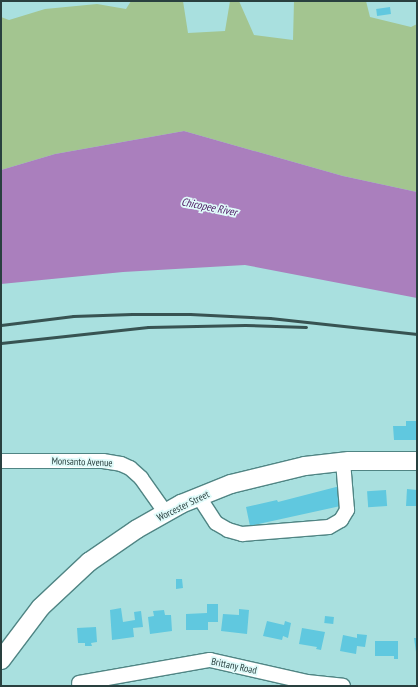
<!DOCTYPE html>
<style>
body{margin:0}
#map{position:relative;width:418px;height:687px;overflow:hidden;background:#a9e0df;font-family:"PT Sans Narrow",sans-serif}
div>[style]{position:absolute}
.green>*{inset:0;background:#a3c590}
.water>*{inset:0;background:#aa7fbd}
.building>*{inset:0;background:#60c8df;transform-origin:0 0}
.roads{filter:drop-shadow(1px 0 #508584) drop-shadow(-1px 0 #508584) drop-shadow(0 1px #508584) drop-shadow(0 -1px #508584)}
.minor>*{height:14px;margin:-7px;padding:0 7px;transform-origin:7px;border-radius:7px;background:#fff}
.major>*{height:18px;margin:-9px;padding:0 9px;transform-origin:9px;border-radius:9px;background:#fff}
.rail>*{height:3px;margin:-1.5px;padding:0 1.5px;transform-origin:1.5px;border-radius:1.5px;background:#385352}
span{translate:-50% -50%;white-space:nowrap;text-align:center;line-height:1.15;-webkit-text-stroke:3.5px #e0fbfa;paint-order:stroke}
.street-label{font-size:10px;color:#29403f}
.water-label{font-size:11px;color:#49115e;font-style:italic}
.frame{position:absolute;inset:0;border:2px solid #29403f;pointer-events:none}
</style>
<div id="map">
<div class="green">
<i style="clip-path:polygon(131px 1px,183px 1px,188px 33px,225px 31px,230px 1px,239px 1px,254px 35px,293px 40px,294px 1px,366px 1px,370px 17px,411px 27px,417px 24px,417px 192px,343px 176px,184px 131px,55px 154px,1px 170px,1px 17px,9px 20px,45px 9px,97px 4px,126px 9px)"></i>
</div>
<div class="water">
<i style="clip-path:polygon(184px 131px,343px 176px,417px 192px,417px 298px,245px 265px,123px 272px,1px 284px,1px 170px,55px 154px)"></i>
</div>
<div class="building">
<i style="left:390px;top:7px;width:7px;height:14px;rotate:82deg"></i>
<i style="clip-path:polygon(406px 421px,417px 421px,417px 440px,394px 440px,393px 426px,406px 426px)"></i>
<i style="clip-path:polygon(340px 486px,345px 505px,250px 526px,246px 507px,277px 500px,278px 502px)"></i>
<i style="clip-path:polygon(407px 489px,417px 490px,417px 506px,406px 506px)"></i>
<i style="left:386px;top:490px;width:16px;height:19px;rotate:86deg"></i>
<i style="clip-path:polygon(176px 579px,182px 579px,183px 588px,176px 589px)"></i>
<i style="clip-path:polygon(207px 604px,218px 604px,218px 622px,208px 622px,208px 630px,186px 630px,186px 614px,207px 613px)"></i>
<i style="clip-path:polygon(121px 608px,123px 622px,135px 620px,134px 612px,141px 611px,143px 627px,133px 628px,134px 637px,112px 640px,110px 610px)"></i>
<i style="clip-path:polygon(239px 609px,249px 610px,247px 634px,221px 631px,223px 614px,239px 615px)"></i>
<i style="clip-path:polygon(164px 610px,165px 615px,171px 615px,172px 631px,150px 634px,148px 617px,154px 616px,153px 611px)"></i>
<i style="left:325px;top:616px;width:9px;height:7px;rotate:6deg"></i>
<i style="clip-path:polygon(267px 621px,284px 625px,285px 621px,291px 623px,288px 638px,283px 636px,282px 640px,263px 636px)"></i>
<i style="clip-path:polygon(96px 627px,97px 642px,91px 643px,92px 646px,85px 646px,85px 643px,78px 643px,77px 628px)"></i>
<i style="clip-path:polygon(302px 628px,325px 632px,321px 650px,316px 649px,317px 647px,299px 644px)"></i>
<i style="clip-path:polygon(357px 634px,367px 635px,365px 647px,357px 646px,356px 654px,340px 651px,343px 635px,357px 638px)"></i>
<i style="clip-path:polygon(414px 638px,417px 638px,417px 652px,416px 652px)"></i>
<i style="clip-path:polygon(375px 641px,398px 641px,398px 659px,394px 659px,394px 656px,375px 656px)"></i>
</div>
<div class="roads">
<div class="minor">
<i style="left:1px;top:461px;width:102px"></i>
<i style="left:103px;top:461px;width:18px;rotate:9deg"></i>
<i style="left:121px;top:464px;width:10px;rotate:24deg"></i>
<i style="left:130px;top:468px;width:15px;rotate:42deg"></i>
<i style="left:141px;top:478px;width:42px;rotate:54.8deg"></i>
<i style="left:199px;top:497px;width:31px;rotate:57deg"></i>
<i style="left:216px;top:523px;width:14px;rotate:30deg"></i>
<i style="left:228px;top:530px;width:15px;rotate:16deg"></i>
<i style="left:242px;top:534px;width:87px;rotate:-4.6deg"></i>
<i style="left:329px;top:527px;width:14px;rotate:-30deg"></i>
<i style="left:341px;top:520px;width:12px;rotate:-59deg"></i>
<i style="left:347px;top:510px;width:49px;rotate:-94.7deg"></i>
<i style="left:79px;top:683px;width:133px;rotate:-10deg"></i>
<i style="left:210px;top:660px;width:99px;rotate:12.8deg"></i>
<i style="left:307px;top:682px;width:36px;rotate:6deg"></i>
</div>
<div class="major">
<i style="left:1px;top:660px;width:66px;rotate:-53deg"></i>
<i style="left:41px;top:607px;width:66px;rotate:-43.2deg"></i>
<i style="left:89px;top:562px;width:58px;rotate:-34.5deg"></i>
<i style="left:137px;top:529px;width:51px;rotate:-29.6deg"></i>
<i style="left:181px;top:504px;width:54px;rotate:-21.8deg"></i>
<i style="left:231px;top:484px;width:76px;rotate:-13.7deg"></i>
<i style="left:305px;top:466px;width:44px;rotate:-6.5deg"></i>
<i style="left:349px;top:461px;width:68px"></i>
</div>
</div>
<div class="rail">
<i style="left:1px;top:325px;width:73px;rotate:-7.1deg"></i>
<i style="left:73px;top:316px;width:59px;rotate:-1.9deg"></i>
<i style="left:132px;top:314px;width:58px"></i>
<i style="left:190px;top:314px;width:80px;rotate:2.9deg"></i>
<i style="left:270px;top:318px;width:148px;rotate:6.2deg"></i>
<i style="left:1px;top:343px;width:148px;rotate:-6.2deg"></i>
<i style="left:148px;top:327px;width:97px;rotate:-1.2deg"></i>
<i style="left:245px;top:325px;width:61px;rotate:1.9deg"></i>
</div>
<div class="street-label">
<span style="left:82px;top:462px;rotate:2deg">Monsanto Avenue</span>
<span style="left:183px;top:506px;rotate:-26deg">Worcester Street</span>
<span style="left:234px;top:666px;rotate:12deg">Brittany Road</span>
</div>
<div class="water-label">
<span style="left:209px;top:207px;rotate:11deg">Chicopee River</span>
</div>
<div class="frame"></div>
</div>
